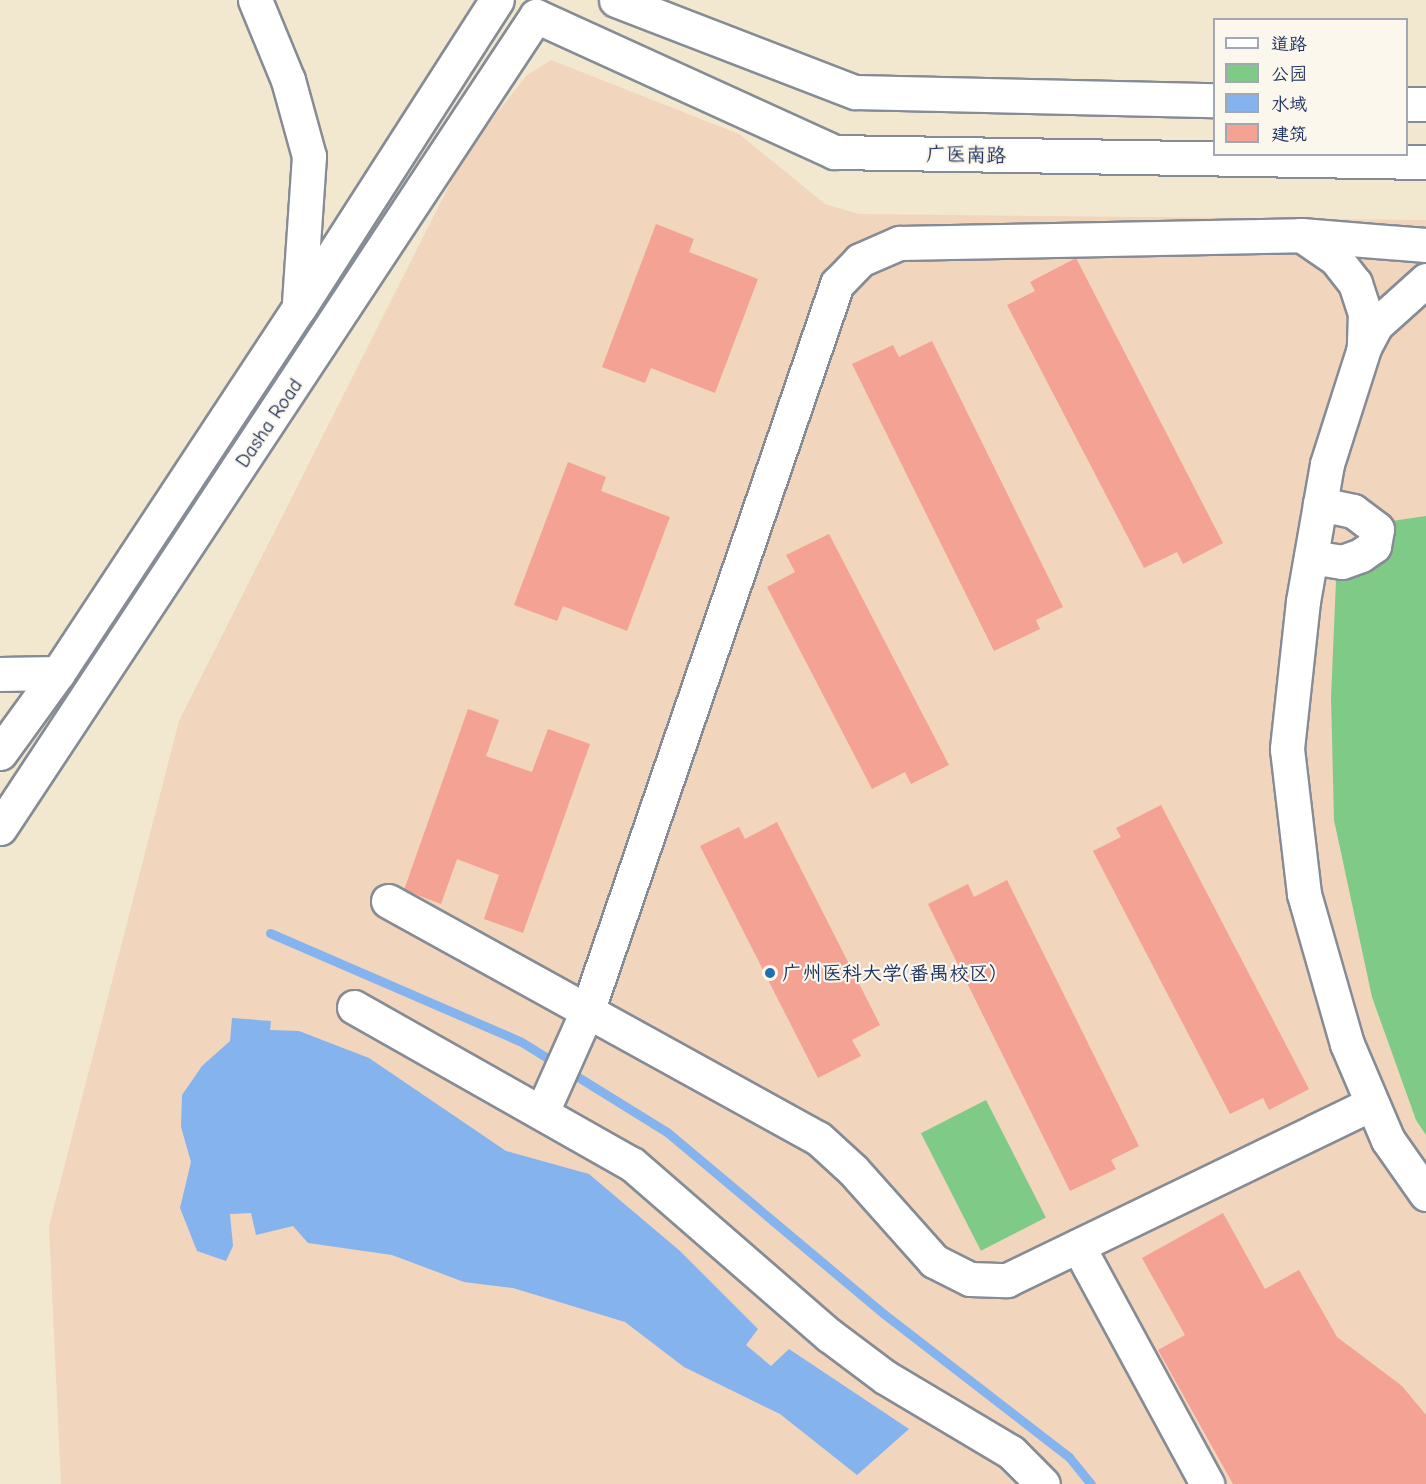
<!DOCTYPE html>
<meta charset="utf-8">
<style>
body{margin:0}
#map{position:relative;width:1426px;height:1484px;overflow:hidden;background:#f2e8cf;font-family:"Comic Neue","LXGW WenKai TC",sans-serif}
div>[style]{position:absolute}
.built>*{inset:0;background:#f1d5bd}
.green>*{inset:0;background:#7fca87;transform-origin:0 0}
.water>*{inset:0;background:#84b3ee}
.stream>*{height:9px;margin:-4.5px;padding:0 4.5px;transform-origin:4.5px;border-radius:4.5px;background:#84b3ee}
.building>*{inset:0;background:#f3a293}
.roads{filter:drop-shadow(2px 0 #868c96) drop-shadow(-2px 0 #868c96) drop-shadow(0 2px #868c96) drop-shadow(0 -2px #868c96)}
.minor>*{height:33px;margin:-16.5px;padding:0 16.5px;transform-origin:16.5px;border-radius:16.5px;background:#fff}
.dots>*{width:16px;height:16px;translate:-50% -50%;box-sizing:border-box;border:3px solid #fbf7ec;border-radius:50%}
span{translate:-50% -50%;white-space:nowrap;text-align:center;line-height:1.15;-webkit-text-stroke:4.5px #fbf7ec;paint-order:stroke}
.street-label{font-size:20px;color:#1b2f5e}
.poi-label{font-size:20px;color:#1b2f5e}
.left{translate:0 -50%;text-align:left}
.legend{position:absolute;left:1213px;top:18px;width:195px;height:138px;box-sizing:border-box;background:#fbf7ec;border:2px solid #a1a7b3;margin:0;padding:8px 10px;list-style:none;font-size:18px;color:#1b2f5e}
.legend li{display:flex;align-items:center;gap:12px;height:30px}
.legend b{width:30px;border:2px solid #a1a7b3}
</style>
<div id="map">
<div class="built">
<i style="clip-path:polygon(551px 60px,739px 134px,825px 204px,859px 214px,1426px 220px,1426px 1484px,61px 1484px,49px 1226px,179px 721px,466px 152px,527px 75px)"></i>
</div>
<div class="green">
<i style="clip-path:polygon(1426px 516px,1426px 1135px,1416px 1120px,1372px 997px,1334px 820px,1331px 697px,1336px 581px,1354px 577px,1380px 563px,1389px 549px,1392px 521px)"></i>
<i style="left:986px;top:1100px;width:132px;height:73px;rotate:63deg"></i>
</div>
<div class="water">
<i style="clip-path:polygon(232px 1018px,271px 1021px,270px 1030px,299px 1031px,369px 1058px,506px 1151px,589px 1174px,680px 1251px,758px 1329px,746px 1345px,771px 1366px,789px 1349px,909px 1429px,857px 1475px,780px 1414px,684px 1367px,625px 1322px,513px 1288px,464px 1282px,392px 1255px,308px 1243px,293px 1226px,256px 1235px,251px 1213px,230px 1214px,233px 1246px,226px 1261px,197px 1251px,180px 1208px,191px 1162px,181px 1127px,182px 1095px,202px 1066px,230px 1041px)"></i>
</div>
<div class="stream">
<i style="left:270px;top:933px;width:272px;rotate:23.4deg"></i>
<i style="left:520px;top:1041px;width:173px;rotate:31.8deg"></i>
<i style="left:667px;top:1132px;width:283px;rotate:40deg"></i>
<i style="left:884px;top:1314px;width:234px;rotate:37.7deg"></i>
<i style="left:1069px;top:1457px;width:35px;rotate:51deg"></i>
</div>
<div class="building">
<i style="clip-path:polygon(656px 224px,694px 239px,689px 252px,758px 279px,715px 393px,651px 368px,645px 383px,602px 367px)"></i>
<i style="clip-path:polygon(1076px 258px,1223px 543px,1183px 564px,1177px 552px,1144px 568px,1007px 305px,1035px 291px,1030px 282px)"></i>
<i style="clip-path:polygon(932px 341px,1063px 607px,1036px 620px,1040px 629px,994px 651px,852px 364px,893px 345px,899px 357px)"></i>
<i style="clip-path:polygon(568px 462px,606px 477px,601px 491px,670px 517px,627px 631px,563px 606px,557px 621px,514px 605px)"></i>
<i style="clip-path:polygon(829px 534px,949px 765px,911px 784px,905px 772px,872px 789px,767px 587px,795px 572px,786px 555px)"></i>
<i style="clip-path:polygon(468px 709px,499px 720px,486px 756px,532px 772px,548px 729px,590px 744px,523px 933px,484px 919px,499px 875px,457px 859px,441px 904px,404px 890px)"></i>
<i style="clip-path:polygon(1161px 805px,1309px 1089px,1269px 1110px,1263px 1098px,1230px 1114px,1093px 851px,1121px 837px,1116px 828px)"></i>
<i style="clip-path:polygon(777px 822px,880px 1025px,852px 1040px,861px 1056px,818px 1078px,700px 846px,739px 827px,745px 839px)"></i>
<i style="clip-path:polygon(1007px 880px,1139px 1146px,1111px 1160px,1116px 1169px,1070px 1191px,928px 904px,968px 884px,974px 897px)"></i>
<i style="clip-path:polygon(1223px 1213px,1265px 1289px,1299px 1270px,1337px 1337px,1402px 1386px,1426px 1415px,1426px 1484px,1233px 1484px,1158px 1350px,1185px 1335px,1142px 1258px)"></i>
</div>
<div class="roads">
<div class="minor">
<i style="left:255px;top:0;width:87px;rotate:67.6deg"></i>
<i style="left:288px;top:80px;width:79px;rotate:74.6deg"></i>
<i style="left:309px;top:156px;width:147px;rotate:93.9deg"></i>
<i style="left:616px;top:0;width:256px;rotate:21.1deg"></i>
<i style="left:855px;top:92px;width:359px;rotate:1.3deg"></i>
<i style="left:1406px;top:104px;width:20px"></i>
<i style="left:1301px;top:235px;width:42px;rotate:34.4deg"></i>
<i style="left:1336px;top:259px;width:31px;rotate:52deg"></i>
<i style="left:1355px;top:283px;width:32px;rotate:72deg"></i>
<i style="left:1365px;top:313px;width:35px;rotate:92deg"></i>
<i style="left:1426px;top:280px;width:67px;rotate:138deg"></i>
<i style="left:1376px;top:325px;width:26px;rotate:118deg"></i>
<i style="left:1364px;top:348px;width:122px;rotate:107.7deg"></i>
<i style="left:1327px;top:464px;width:139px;rotate:99.9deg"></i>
<i style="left:1303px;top:601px;width:149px;rotate:96.2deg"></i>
<i style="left:1287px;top:749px;width:146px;rotate:83.3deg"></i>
<i style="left:1304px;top:894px;width:156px;rotate:74deg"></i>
<i style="left:1347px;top:1044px;width:104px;rotate:66.9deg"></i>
<i style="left:1388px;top:1140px;width:66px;rotate:54.9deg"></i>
<i style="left:1311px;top:557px;width:31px;rotate:9deg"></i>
<i style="left:1342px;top:562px;width:20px;rotate:-20deg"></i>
<i style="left:1361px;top:555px;width:16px;rotate:-35deg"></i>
<i style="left:1374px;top:546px;width:17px;rotate:-80deg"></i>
<i style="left:1377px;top:529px;width:30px;rotate:-143deg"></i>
<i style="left:1353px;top:511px;width:34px;rotate:-168deg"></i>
<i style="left:0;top:674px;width:58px;rotate:-1deg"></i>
<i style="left:0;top:753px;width:99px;rotate:-54.1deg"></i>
<i style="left:58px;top:673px;width:437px;rotate:-56.6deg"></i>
<i style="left:299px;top:308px;width:366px;rotate:-57.3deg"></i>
<i style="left:0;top:828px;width:973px;rotate:-56.57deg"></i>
<i style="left:536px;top:16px;width:328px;rotate:24.5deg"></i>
<i style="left:834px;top:152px;width:592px;rotate:0.97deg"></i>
<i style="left:388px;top:901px;width:491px;rotate:28.9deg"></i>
<i style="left:818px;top:1138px;width:47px;rotate:42.4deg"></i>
<i style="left:853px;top:1170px;width:122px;rotate:48.3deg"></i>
<i style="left:934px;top:1261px;width:40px;rotate:26.6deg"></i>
<i style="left:970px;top:1279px;width:37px;rotate:2deg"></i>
<i style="left:1007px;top:1280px;width:404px;rotate:-25.8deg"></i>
<i style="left:354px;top:1007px;width:319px;rotate:29.5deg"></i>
<i style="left:632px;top:1164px;width:261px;rotate:41deg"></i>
<i style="left:829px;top:1335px;width:70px;rotate:36.9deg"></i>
<i style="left:885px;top:1377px;width:147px;rotate:30.8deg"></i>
<i style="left:1011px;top:1452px;width:45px;rotate:45deg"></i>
<i style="left:542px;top:1112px;width:113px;rotate:-65.9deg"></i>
<i style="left:588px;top:1009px;width:767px;rotate:-71.05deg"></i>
<i style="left:837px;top:284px;width:33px;rotate:-46deg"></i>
<i style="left:860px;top:260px;width:43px;rotate:-23.6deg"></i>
<i style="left:899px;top:243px;width:402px;rotate:-1.1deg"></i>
<i style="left:1301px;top:235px;width:125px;rotate:4.6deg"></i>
<i style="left:1078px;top:1246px;width:271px;rotate:61.5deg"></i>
</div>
</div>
<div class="dots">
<i style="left:770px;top:973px;background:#1f6fb2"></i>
</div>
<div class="street-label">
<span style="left:966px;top:155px;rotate:1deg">广医南路</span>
<span style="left:269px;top:423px;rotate:-56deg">Dasha Road</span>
</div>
<div class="poi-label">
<span class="left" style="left:782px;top:973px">广州医科大学(番禺校区)</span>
</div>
<ul class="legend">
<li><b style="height:8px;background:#fff"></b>道路</li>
<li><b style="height:16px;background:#7fca87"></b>公园</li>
<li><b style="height:16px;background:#84b3ee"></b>水域</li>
<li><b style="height:16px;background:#f3a293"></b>建筑</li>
</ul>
</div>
